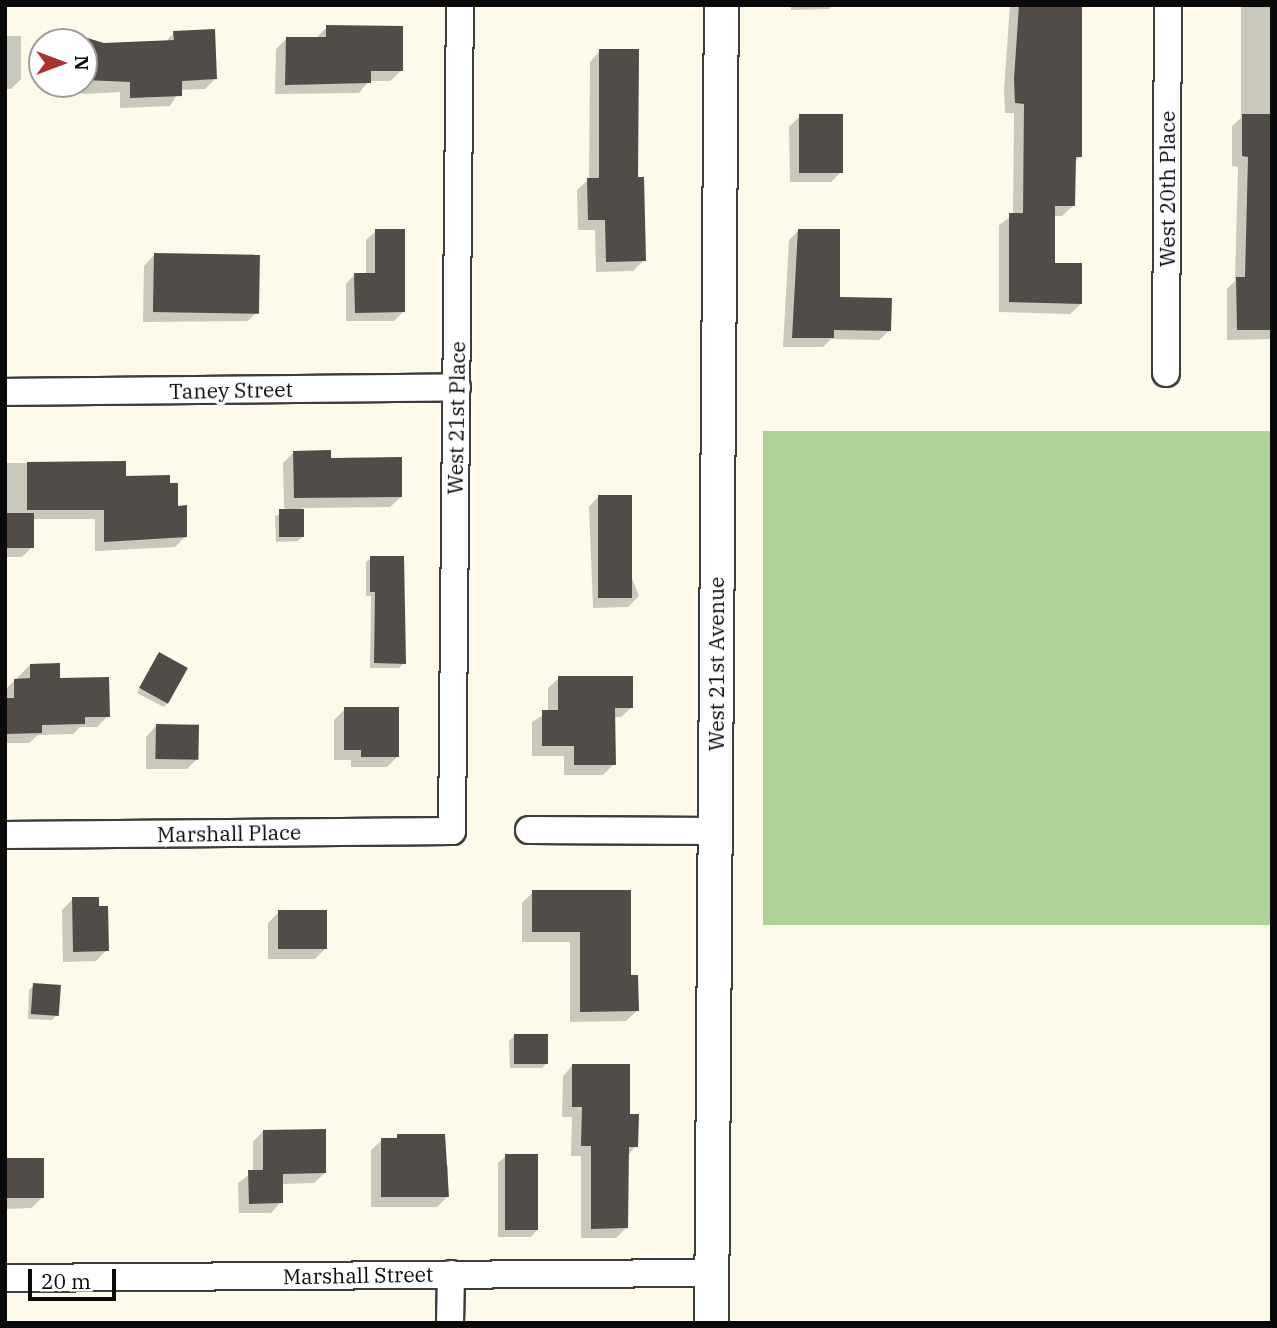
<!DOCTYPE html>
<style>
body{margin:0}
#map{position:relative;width:1277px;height:1328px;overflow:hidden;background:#fdfaea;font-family:"IBM Plex Serif",serif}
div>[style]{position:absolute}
.forest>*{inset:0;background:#afd299;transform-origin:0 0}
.shadow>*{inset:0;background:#0003}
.building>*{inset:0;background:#524c48;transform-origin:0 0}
.roads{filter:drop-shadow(2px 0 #3d3d3d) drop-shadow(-2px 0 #3d3d3d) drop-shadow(0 2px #3d3d3d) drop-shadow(0 -2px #3d3d3d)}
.minor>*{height:26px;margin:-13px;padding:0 13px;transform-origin:13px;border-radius:13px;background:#fff}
.tertiary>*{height:33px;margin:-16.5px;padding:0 16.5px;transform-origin:16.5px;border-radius:16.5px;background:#fff}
span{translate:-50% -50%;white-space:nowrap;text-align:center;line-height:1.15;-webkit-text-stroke:7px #fff;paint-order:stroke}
.street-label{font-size:21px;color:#0a0a0a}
.frame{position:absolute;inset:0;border:7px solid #0a0a0a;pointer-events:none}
.north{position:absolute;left:28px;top:28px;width:70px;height:70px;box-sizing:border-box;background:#fff;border:2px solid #9d9d9d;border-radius:50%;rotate:90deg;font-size:19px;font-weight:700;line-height:28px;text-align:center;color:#0a0a0a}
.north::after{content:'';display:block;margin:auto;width:24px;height:32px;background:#aa3433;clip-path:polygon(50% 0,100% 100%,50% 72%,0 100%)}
.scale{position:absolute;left:28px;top:1269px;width:88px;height:32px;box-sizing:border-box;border:4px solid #0a0a0a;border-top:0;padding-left:9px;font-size:21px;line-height:24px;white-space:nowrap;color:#0a0a0a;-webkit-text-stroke:5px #fff;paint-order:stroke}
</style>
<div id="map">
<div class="forest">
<i style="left:763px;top:431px;width:509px;height:494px"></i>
</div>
<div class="shadow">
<i style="clip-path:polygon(791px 5px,833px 5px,829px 9px,791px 10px)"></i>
<i style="clip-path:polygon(1010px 5px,1081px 5px,1080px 156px,1074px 163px,1073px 206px,1062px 216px,1054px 216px,1054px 265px,1081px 304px,1070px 314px,999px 312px,999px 225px,1013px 215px,1014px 113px,1005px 113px,1004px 90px)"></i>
<i style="clip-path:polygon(1241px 5px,1272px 5px,1272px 339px,1227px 340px,1227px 289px,1235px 281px,1238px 167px,1232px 166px,1232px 126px,1241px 118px)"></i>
<i style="clip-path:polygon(327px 27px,401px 71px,390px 81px,369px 81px,359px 93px,275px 94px,276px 49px,286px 39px,316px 38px)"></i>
<i style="clip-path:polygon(174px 33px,216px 78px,205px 89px,180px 90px,170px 106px,120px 108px,120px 92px,84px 94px,62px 87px,84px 84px,85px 39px,104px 45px,165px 42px)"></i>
<i style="clip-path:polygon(5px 36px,21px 36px,21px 79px,11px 89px,5px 89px)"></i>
<i style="clip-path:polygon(600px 51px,636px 179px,644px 260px,633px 271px,596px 272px,595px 230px,578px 230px,577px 190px,589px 179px,590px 62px)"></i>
<i style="clip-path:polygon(800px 116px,841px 172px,831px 182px,790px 182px,789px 127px)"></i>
<i style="clip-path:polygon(799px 230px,838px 298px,889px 331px,879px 340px,831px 339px,823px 347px,783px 347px,789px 240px)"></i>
<i style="clip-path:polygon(376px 231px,403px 312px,394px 321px,346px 321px,346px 284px,355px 274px,366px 274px,366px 240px)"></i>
<i style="clip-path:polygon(154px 255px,259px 310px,248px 321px,143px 322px,144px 266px)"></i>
<i style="clip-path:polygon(294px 452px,329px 459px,401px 497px,390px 507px,302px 508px,303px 536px,298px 541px,276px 542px,275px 516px,292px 511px,284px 508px,283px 463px)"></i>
<i style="clip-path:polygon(5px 463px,124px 463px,124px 478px,169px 485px,185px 537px,175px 547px,95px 551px,95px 519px,32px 519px,32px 547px,22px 557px,5px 557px)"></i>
<i style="clip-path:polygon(599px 496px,639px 596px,628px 607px,593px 608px,589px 507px)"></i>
<i style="clip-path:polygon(371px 558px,404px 663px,399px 668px,370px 668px,371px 596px,366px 596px,366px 562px)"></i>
<i style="clip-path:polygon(159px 654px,168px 702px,164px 707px,137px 693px)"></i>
<i style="clip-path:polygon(30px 665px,58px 680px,108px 716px,97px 727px,80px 727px,73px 734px,38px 735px,29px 743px,5px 743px,5px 690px)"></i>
<i style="clip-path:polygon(559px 678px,632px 707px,621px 717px,613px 717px,614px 764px,603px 775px,564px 775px,564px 756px,532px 756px,532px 722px,548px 712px,548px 688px)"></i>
<i style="clip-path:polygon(345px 709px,397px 757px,387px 767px,351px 767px,351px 760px,334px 760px,334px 720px)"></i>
<i style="clip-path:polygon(156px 726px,198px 758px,187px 769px,146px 769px,146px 737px)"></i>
<i style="clip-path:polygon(533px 892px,629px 892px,629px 977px,637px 1011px,626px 1021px,570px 1022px,570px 942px,522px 942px,522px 903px)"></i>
<i style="clip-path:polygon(73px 899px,107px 950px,96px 961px,63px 962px,62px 910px)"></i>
<i style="clip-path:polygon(278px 913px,326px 948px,315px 959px,268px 959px,268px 923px)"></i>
<i style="clip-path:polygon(34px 985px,57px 1015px,52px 1020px,28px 1019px,29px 990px)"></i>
<i style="clip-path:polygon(514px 1036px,547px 1063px,542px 1068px,510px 1068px,509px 1041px)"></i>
<i style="clip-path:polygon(573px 1065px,636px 1146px,628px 1155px,627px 1227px,616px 1238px,581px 1238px,581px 1156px,571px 1156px,572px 1117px,562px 1117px,563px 1076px)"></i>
<i style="clip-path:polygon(263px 1131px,325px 1173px,314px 1183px,281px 1184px,281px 1202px,271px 1213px,239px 1213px,238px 1183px,253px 1172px,253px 1142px)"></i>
<i style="clip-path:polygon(382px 1140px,448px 1166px,448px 1196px,437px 1207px,371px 1207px,371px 1150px)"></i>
<i style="clip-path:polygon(506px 1156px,538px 1229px,531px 1237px,498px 1237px,498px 1163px)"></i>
<i style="clip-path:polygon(5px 1160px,42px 1198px,31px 1208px,5px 1209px)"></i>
</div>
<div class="building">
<i style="clip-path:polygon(1019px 5px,1082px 5px,1082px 157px,1076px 157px,1075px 206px,1055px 206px,1055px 263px,1082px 263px,1082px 304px,1009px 302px,1009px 213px,1023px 213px,1024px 104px,1015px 103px,1014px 79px)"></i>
<i style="clip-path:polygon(326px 25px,403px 26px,403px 71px,371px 71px,371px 83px,285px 85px,286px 37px,326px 37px)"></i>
<i style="clip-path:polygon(215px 29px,217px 79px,182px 81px,182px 96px,130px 98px,130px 82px,84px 80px,84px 37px,104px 43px,174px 40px,173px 31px)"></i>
<i style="clip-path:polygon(599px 49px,639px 49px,638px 177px,644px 177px,646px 261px,606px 262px,605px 220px,588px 220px,587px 178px,599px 178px)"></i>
<i style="left:799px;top:114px;width:44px;height:59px"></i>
<i style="clip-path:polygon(1242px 114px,1272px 114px,1272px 330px,1237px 330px,1236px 277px,1245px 277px,1248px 157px,1242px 156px)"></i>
<i style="clip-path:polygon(375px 229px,405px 229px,405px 312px,355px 313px,354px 273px,375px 273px)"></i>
<i style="clip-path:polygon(798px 229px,840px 229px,840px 297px,892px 298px,891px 331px,834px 330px,834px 338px,792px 338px)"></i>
<i style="left:154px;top:253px;width:106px;height:59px;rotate:1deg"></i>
<i style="clip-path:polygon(331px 450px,331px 458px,402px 457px,402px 497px,294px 498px,293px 451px)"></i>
<i style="clip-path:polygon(126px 461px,126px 476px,170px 475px,170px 483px,178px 483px,178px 506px,187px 505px,187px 537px,104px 542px,104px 510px,27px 510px,27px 462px)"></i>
<i style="left:598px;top:495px;width:34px;height:103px"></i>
<i style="left:279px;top:509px;width:25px;height:28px"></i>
<i style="left:7px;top:513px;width:27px;height:35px"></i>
<i style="clip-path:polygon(370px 556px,404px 556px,406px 664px,374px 663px,375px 592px,370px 592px)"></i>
<i style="left:159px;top:652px;width:33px;height:41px;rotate:29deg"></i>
<i style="clip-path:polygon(60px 663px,60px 678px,109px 677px,110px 717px,85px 717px,85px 724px,42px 725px,42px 733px,5px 734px,5px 698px,14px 698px,14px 679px,30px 678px,30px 664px)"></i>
<i style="clip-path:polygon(558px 676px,633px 676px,633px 708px,615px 708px,616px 765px,574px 765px,574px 746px,542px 746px,542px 710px,558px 710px)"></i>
<i style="clip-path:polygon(344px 707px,399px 707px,399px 757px,361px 757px,361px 750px,344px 750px)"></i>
<i style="left:156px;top:724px;width:43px;height:35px;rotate:1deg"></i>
<i style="clip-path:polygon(532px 890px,631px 890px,631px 975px,638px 975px,639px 1011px,580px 1012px,580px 932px,532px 932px)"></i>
<i style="clip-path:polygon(72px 897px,99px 897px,99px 906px,108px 906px,109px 951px,73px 952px)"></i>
<i style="left:327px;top:910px;width:39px;height:49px;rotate:90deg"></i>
<i style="left:33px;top:983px;width:28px;height:31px;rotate:4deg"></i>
<i style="left:514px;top:1034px;width:34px;height:30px"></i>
<i style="clip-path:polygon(572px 1064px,630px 1064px,630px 1114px,639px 1114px,638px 1147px,629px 1147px,628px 1228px,591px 1229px,591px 1146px,581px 1146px,582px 1107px,572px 1107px)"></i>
<i style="clip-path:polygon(326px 1129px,326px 1173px,283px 1174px,283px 1203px,249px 1204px,248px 1170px,263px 1170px,263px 1130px)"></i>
<i style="clip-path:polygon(397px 1134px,445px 1134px,449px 1197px,381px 1197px,381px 1138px,397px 1138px)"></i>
<i style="left:505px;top:1154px;width:33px;height:76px"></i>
<i style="left:5px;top:1158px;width:39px;height:40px"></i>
</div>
<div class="roads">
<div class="minor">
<i style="left:1166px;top:373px;width:368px;rotate:-89.7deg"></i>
<i style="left:5px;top:392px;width:452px;rotate:-0.6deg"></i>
<i style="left:529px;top:830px;width:186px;rotate:0.3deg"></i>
<i style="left:5px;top:835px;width:447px;rotate:-0.5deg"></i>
<i style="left:452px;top:831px;width:826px;rotate:-89.45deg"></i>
<i style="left:5px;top:1278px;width:707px;rotate:-0.41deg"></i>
<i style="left:450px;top:1323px;width:49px;rotate:-88.8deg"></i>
</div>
<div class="tertiary">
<i style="left:711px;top:1323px;width:1318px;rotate:-89.57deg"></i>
</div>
</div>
<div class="street-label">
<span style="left:1167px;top:189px;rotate:-90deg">West 20th Place</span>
<span style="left:231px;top:390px;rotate:-1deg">Taney Street</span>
<span style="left:456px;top:418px;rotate:-89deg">West 21st Place</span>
<span style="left:716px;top:664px;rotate:-90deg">West 21st Avenue</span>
<span style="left:229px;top:833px;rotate:-1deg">Marshall Place</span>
<span style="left:358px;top:1275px;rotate:-1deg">Marshall Street</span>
</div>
<div class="frame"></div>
<div class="north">N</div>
<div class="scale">20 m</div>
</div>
